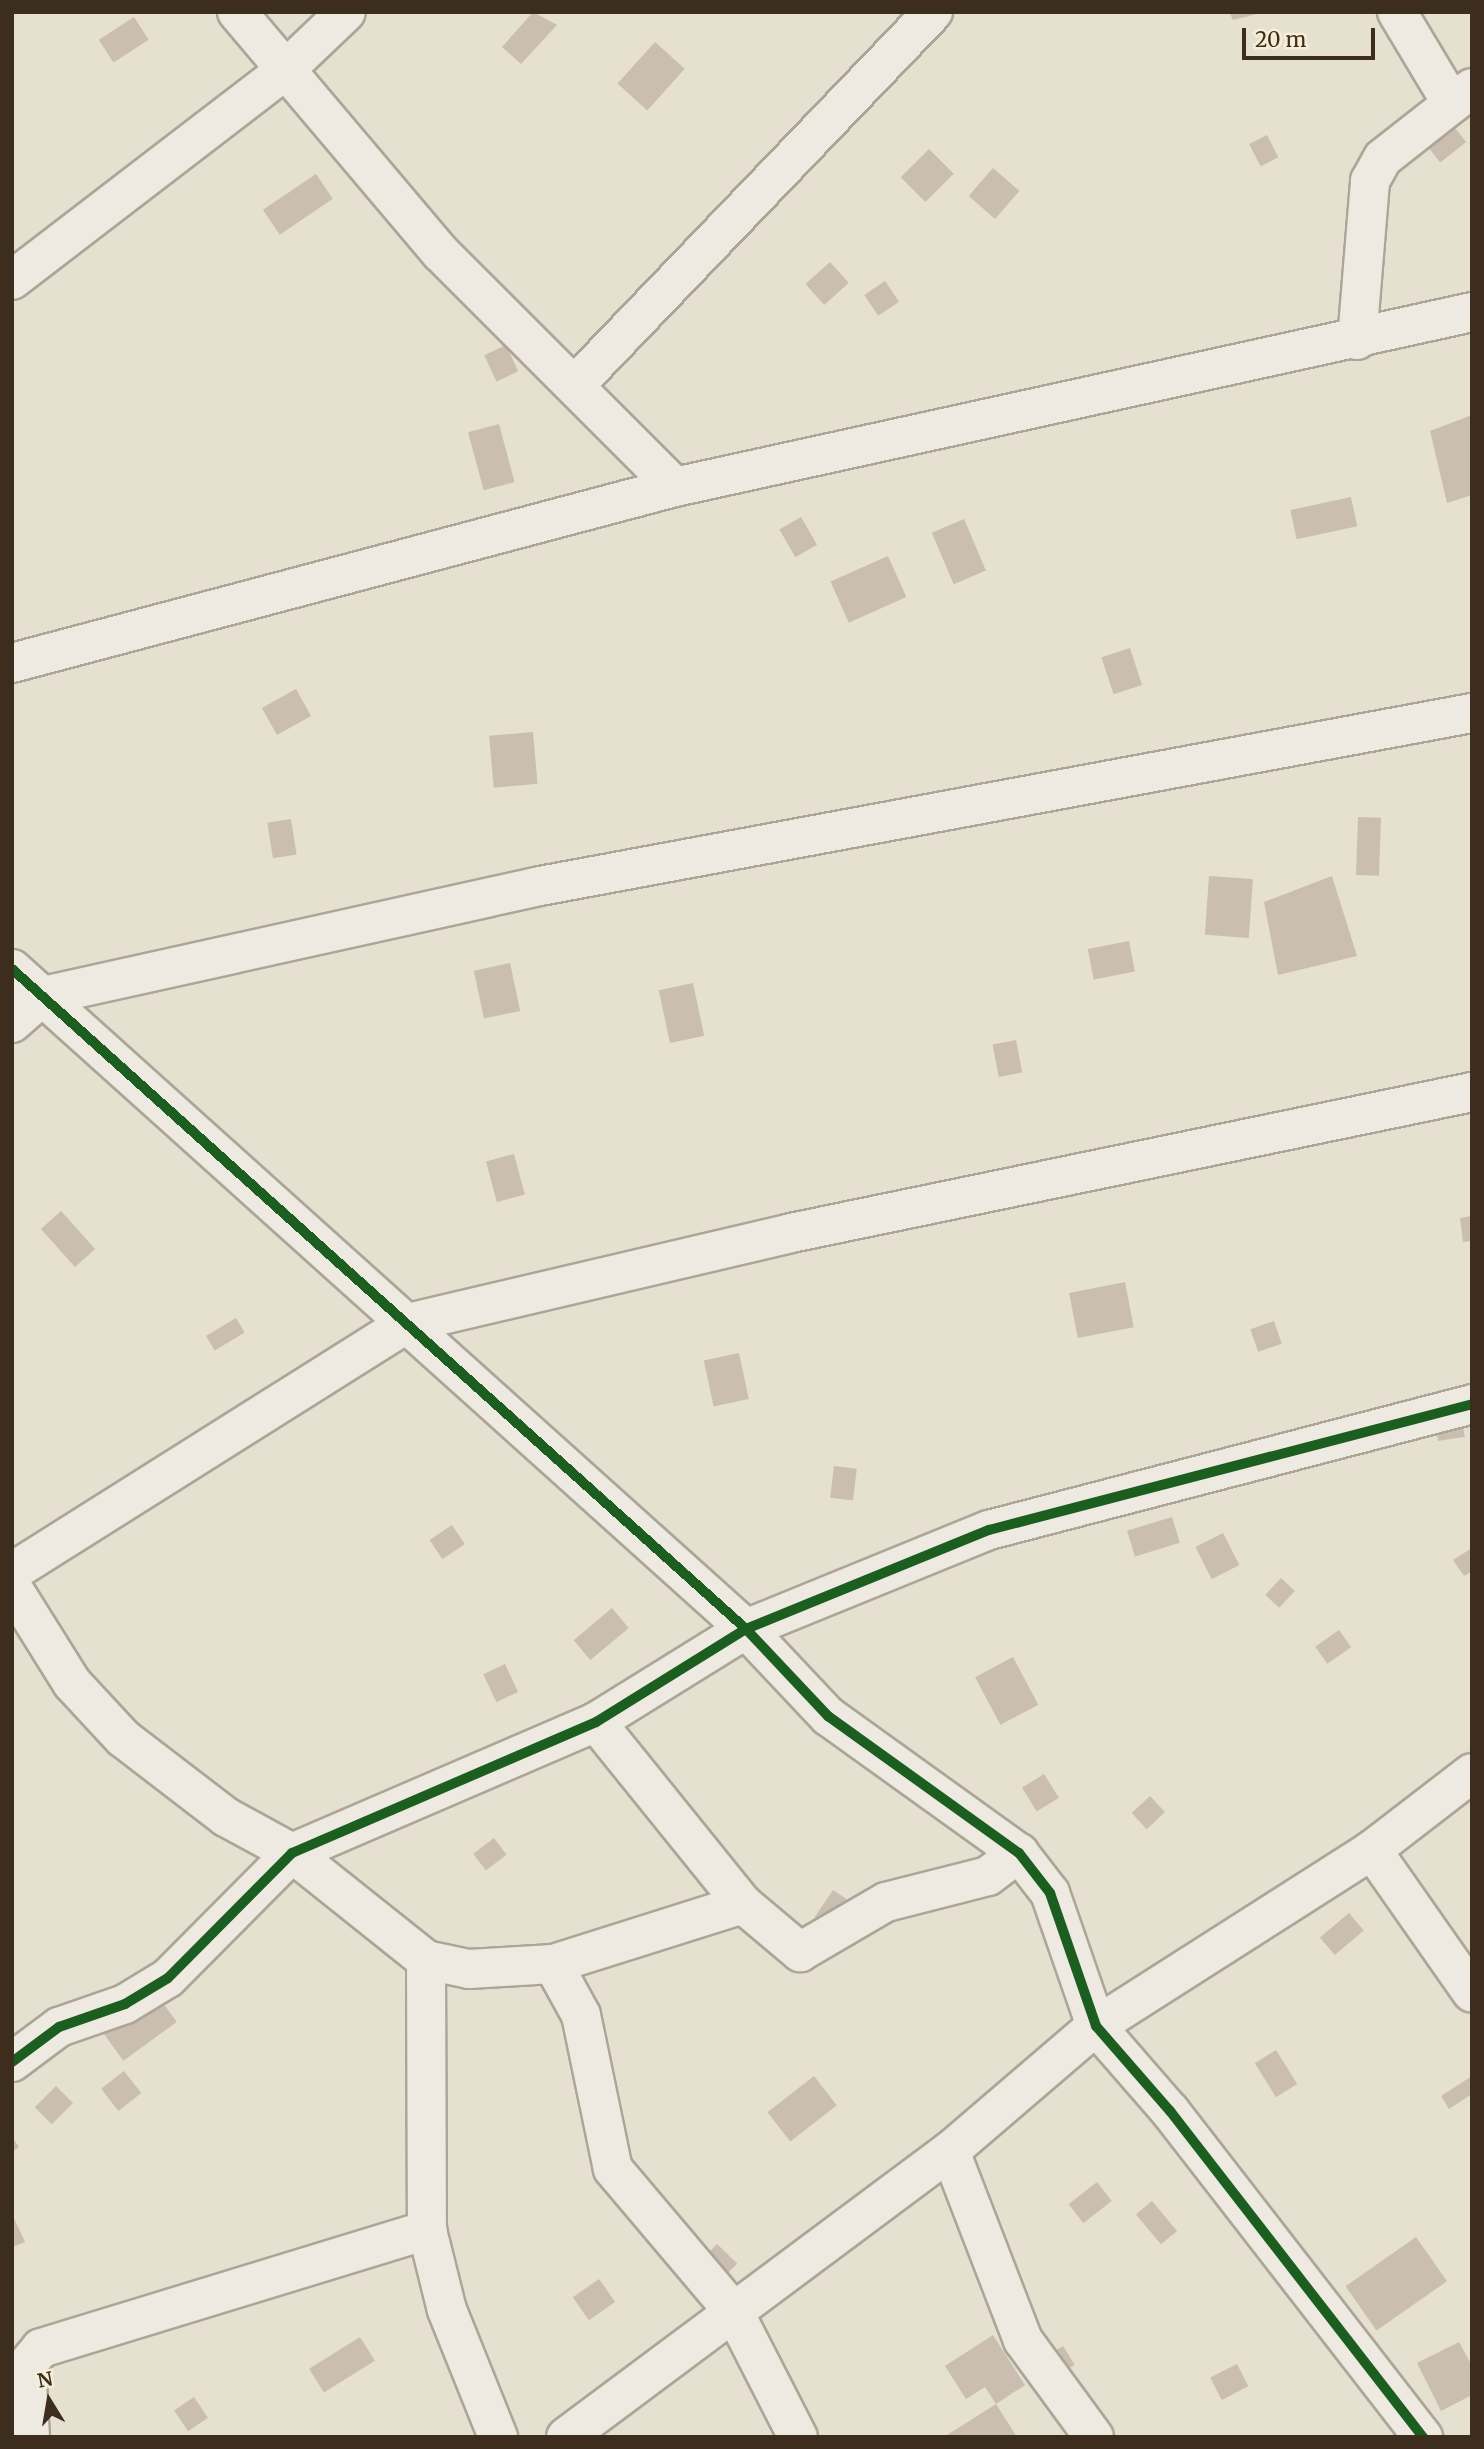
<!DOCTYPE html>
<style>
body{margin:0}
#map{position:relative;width:1484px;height:2449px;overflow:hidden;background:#e6e0d0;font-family:Merriweather,serif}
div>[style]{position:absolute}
.building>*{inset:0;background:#cabeb0;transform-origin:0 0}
.roads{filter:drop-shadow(2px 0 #aca598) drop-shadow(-2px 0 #aca598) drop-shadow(0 2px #aca598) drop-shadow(0 -2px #aca598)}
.street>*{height:38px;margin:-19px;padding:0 19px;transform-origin:19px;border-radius:19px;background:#eeeae1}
.cycleway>*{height:10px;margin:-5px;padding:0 5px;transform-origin:5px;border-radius:5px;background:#1b5e20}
span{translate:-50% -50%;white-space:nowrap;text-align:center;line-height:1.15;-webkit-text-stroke:6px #f7eed6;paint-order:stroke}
.frame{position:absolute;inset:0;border:14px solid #3c2d1f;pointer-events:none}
.north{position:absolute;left:14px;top:2365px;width:70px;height:70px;-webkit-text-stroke:5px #f7eed6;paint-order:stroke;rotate:349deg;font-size:19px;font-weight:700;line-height:28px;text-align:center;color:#3c2d1f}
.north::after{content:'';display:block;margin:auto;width:24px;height:32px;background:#3c2d1f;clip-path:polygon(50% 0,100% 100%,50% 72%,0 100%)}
.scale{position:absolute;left:1242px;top:28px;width:133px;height:32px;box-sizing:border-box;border:4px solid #3c2d1f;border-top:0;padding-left:9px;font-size:21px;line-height:24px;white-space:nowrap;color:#3c2d1f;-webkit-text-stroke:5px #f7eed6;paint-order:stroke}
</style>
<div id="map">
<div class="building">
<i style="clip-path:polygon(533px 12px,557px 25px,521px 64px,502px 47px)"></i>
<i style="clip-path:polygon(1229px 12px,1261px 12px,1261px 13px,1233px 20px)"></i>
<i style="left:134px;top:17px;width:27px;height:42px;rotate:57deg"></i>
<i style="left:655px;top:42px;width:40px;height:56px;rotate:42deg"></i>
<i style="left:1452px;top:124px;width:23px;height:33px;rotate:52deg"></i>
<i style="left:1267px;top:135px;width:25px;height:20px;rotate:63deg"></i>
<i style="left:929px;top:149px;width:35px;height:40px;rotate:45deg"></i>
<i style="left:993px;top:168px;width:35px;height:37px;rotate:41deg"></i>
<i style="left:316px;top:174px;width:30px;height:64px;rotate:56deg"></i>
<i style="left:830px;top:262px;width:28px;height:33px;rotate:48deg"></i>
<i style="left:885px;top:281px;width:25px;height:25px;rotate:56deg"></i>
<i style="left:506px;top:345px;width:29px;height:24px;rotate:65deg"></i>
<i style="clip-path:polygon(1472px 415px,1472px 495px,1447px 503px,1430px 431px)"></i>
<i style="left:499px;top:424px;width:60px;height:32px;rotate:75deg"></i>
<i style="left:1351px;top:497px;width:30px;height:62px;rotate:78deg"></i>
<i style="left:801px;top:517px;width:32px;height:25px;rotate:60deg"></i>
<i style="left:964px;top:519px;width:56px;height:35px;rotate:67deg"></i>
<i style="left:888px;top:556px;width:45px;height:63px;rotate:66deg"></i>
<i style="left:1130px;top:648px;width:39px;height:30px;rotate:72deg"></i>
<i style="left:296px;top:689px;width:31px;height:39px;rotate:61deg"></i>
<i style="left:533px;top:732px;width:52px;height:44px;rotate:85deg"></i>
<i style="left:1358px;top:817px;width:23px;height:58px;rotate:2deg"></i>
<i style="left:291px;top:819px;width:36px;height:24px;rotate:81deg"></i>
<i style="left:1209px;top:876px;width:44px;height:59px;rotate:4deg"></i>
<i style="clip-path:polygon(1332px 876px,1357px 956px,1278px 975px,1264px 902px)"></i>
<i style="left:1129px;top:941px;width:31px;height:42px;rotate:79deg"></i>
<i style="left:510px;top:963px;width:49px;height:37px;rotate:78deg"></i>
<i style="left:693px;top:983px;width:54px;height:35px;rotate:78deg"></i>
<i style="left:1016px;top:1040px;width:33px;height:24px;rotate:79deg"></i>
<i style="left:514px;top:1154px;width:42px;height:29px;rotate:75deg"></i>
<i style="left:61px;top:1211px;width:51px;height:27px;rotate:48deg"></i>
<i style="clip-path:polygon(1472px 1216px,1472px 1241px,1463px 1242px,1460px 1218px)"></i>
<i style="left:1125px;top:1282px;width:46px;height:57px;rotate:79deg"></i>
<i style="left:236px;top:1318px;width:17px;height:35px;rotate:59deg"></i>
<i style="left:1274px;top:1321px;width:24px;height:25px;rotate:71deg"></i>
<i style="left:739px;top:1353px;width:47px;height:36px;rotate:78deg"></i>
<i style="left:1461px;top:1413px;width:24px;height:27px;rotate:81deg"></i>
<i style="left:834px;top:1466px;width:23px;height:32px;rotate:7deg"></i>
<i style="left:1172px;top:1517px;width:27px;height:47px;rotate:73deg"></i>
<i style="left:452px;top:1525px;width:23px;height:27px;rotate:56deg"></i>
<i style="left:1223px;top:1533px;width:36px;height:31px;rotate:63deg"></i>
<i style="clip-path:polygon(1472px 1548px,1472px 1571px,1464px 1576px,1453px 1560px)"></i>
<i style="left:1281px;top:1578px;width:19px;height:23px;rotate:43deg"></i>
<i style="left:612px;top:1608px;width:26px;height:50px;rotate:50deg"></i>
<i style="left:1339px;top:1630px;width:21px;height:29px;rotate:55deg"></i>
<i style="left:1013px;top:1657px;width:54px;height:43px;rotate:62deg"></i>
<i style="left:505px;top:1664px;width:31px;height:24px;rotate:65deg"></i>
<i style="left:1044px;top:1774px;width:28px;height:26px;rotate:58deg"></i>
<i style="left:1150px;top:1796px;width:22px;height:25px;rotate:47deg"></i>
<i style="left:494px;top:1838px;width:21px;height:26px;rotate:53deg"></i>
<i style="left:833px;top:1890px;width:22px;height:33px;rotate:34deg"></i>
<i style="left:1349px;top:1913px;width:23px;height:38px;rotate:50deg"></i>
<i style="left:155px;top:1992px;width:37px;height:66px;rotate:54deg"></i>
<i style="left:1276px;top:2050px;width:40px;height:25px;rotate:58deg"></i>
<i style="left:124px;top:2071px;width:28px;height:29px;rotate:52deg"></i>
<i style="left:814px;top:2076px;width:37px;height:59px;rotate:52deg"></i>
<i style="clip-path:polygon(1472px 2076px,1472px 2094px,1449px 2109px,1441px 2096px)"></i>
<i style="left:56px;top:2086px;width:24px;height:30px;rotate:45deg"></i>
<i style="clip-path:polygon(12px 2137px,19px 2147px,12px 2152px)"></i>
<i style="left:1097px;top:2182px;width:24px;height:36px;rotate:52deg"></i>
<i style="left:1152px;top:2201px;width:39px;height:21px;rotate:50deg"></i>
<i style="clip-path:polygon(12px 2214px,25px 2242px,12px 2247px)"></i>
<i style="left:1416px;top:2237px;width:54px;height:86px;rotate:55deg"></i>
<i style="left:717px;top:2244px;width:28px;height:24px;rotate:44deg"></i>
<i style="left:599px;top:2279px;width:28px;height:32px;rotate:55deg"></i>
<i style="clip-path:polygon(993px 2335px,1025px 2385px,996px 2404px,1017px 2437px,944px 2437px,996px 2404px,985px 2387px,966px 2399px,945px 2366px)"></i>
<i style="left:360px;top:2337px;width:28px;height:60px;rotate:58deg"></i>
<i style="clip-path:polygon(1459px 2342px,1472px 2366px,1472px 2395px,1441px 2411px,1417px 2363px)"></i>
<i style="left:1063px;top:2346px;width:22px;height:19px;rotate:58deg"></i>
<i style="left:1237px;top:2364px;width:25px;height:30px;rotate:63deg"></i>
<i style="left:194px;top:2397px;width:25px;height:24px;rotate:56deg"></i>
</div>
<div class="roads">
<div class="street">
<i style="left:237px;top:12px;width:316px;rotate:49.8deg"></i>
<i style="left:441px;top:253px;width:331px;rotate:45deg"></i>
<i style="left:1397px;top:12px;width:107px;rotate:59.1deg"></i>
<i style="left:12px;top:280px;width:340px;rotate:-37.5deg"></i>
<i style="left:282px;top:73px;width:88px;rotate:-43.6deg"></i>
<i style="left:1357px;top:340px;width:160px;rotate:-85.3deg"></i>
<i style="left:1370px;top:181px;width:26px;rotate:-61deg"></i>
<i style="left:1383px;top:158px;width:113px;rotate:-38.2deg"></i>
<i style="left:577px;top:383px;width:514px;rotate:-46.18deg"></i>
<i style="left:12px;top:663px;width:686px;rotate:-14.87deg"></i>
<i style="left:675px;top:487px;width:816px;rotate:-12.38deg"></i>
<i style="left:12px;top:969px;width:987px;rotate:41.96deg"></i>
<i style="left:746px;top:1629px;width:120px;rotate:46.7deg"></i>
<i style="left:828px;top:1716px;width:235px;rotate:35.7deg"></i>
<i style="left:1019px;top:1853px;width:51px;rotate:52.2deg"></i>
<i style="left:1050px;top:1893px;width:141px;rotate:70.9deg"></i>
<i style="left:1096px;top:2026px;width:113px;rotate:49deg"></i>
<i style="left:1170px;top:2111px;width:413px;rotate:52.2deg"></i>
<i style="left:12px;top:1023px;width:41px;rotate:-41.1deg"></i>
<i style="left:43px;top:996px;width:509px;rotate:-12.48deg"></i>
<i style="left:540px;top:886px;width:948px;rotate:-10.52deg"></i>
<i style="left:12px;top:1572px;width:468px;rotate:-32.2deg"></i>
<i style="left:408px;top:1323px;width:393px;rotate:-13.2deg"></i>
<i style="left:791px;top:1233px;width:695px;rotate:-11.7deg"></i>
<i style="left:12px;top:1587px;width:113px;rotate:58deg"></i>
<i style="left:72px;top:1683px;width:75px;rotate:47.2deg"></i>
<i style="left:123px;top:1738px;width:130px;rotate:37.5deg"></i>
<i style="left:226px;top:1817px;width:75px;rotate:28.6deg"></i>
<i style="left:292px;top:1853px;width:171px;rotate:38.6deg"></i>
<i style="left:426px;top:1960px;width:44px;rotate:11.8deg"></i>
<i style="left:469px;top:1969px;width:84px;rotate:-3.4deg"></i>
<i style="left:553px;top:1964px;width:199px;rotate:-17.5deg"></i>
<i style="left:596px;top:1722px;width:234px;rotate:51.1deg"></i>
<i style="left:743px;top:1904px;width:75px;rotate:40.1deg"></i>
<i style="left:800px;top:1952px;width:99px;rotate:-30.2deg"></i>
<i style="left:886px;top:1902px;width:105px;rotate:-14.3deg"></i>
<i style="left:988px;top:1876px;width:39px;rotate:-37deg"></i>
<i style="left:1372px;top:1850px;width:174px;rotate:55deg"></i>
<i style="left:426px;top:1960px;width:270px;rotate:89.8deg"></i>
<i style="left:427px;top:2230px;width:82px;rotate:76deg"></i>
<i style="left:447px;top:2310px;width:137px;rotate:68.1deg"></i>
<i style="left:553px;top:1964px;width:58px;rotate:61.2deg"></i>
<i style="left:581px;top:2015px;width:157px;rotate:78.3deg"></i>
<i style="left:613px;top:2169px;width:187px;rotate:49.8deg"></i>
<i style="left:734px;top:2312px;width:140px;rotate:62.9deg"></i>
<i style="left:12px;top:2062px;width:59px;rotate:-36.7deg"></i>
<i style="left:59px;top:2027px;width:70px;rotate:-19.2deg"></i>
<i style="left:125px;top:2004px;width:50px;rotate:-31.2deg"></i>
<i style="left:168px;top:1978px;width:176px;rotate:-45.2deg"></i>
<i style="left:292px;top:1853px;width:331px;rotate:-23.3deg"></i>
<i style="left:596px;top:1722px;width:176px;rotate:-31.8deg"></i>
<i style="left:746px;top:1629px;width:262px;rotate:-22.2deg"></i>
<i style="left:989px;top:1530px;width:499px;rotate:-14.6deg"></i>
<i style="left:950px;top:2151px;width:203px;rotate:68.9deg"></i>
<i style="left:1023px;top:2340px;width:120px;rotate:53.8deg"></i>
<i style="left:30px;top:2437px;width:71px;rotate:-93.2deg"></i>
<i style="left:26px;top:2366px;width:23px;rotate:-50deg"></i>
<i style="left:41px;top:2348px;width:404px;rotate:-17deg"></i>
<i style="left:566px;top:2437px;width:479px;rotate:-36.7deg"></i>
<i style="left:950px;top:2151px;width:192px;rotate:-40.6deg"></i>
<i style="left:1096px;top:2026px;width:327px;rotate:-32.5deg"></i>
<i style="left:1372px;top:1850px;width:126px;rotate:-37.6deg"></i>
</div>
</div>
<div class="cycleway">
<i style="left:12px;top:969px;width:987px;rotate:41.96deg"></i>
<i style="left:746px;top:1629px;width:120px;rotate:46.7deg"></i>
<i style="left:828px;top:1716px;width:235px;rotate:35.7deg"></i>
<i style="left:1019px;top:1853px;width:51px;rotate:52.2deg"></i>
<i style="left:1050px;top:1893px;width:141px;rotate:70.9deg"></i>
<i style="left:1096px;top:2026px;width:113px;rotate:49deg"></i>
<i style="left:1170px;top:2111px;width:413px;rotate:52.2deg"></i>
<i style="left:12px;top:2062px;width:59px;rotate:-36.7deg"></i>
<i style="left:59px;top:2027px;width:70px;rotate:-19.2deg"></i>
<i style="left:125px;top:2004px;width:50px;rotate:-31.2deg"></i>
<i style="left:168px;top:1978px;width:176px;rotate:-45.2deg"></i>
<i style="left:292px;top:1853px;width:331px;rotate:-23.3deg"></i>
<i style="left:596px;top:1722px;width:176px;rotate:-31.8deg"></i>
<i style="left:746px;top:1629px;width:262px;rotate:-22.2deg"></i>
<i style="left:989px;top:1530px;width:499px;rotate:-14.6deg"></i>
</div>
<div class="frame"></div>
<div class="north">N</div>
<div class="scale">20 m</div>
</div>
